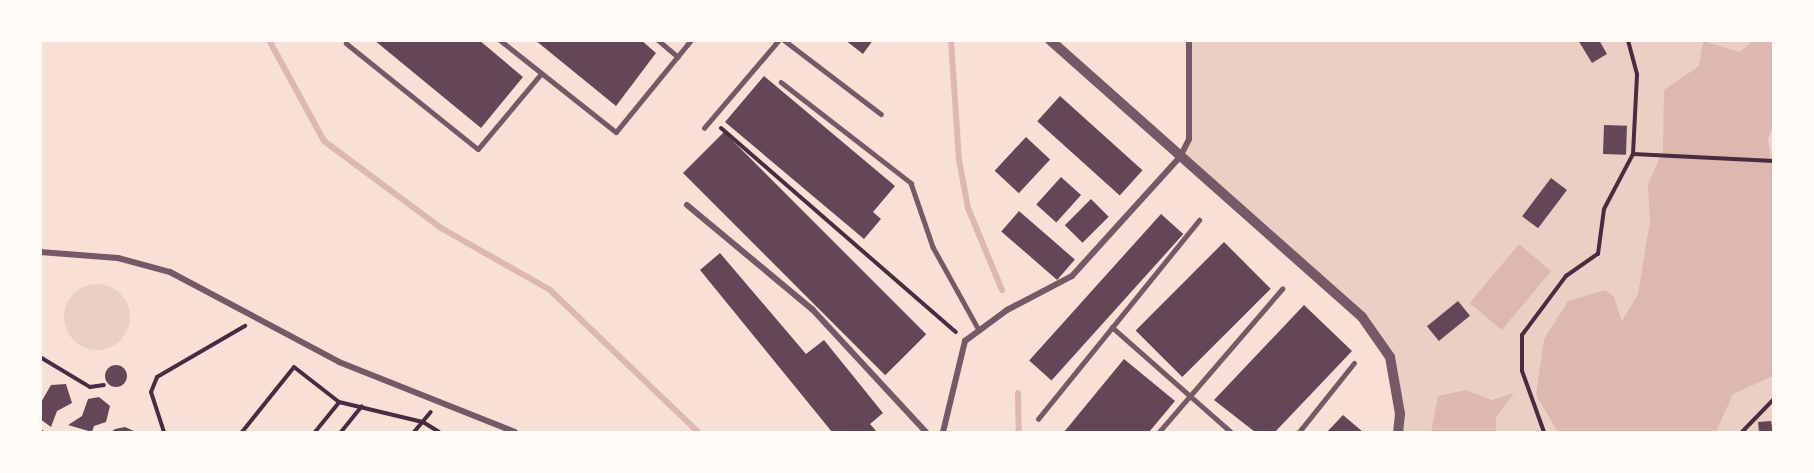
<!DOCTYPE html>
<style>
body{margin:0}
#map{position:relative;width:1814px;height:473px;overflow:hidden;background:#f7e1d7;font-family:Raleway,sans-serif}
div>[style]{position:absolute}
.green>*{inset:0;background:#ebcfc5}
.round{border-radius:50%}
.water>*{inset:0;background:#dcb8b0;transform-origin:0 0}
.stream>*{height:6px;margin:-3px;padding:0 3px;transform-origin:3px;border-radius:3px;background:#dcb8b0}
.building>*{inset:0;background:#644757;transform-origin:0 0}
.path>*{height:4px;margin:-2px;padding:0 2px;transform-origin:2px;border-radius:2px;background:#4a2c40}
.service>*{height:4.5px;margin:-2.25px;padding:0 2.25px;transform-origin:2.25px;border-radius:2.25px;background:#755966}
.minor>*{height:6px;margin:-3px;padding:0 3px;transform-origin:3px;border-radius:3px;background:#755966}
.tertiary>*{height:10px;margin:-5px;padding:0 5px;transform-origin:5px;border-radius:5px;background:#755966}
span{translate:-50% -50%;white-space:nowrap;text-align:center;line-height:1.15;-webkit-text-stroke:6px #fffaf5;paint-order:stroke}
.frame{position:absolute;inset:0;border:42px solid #fffaf5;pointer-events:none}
</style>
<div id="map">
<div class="green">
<i style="clip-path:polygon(1189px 41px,1773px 41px,1773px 432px,1398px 432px,1397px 385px,1376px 335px,1180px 157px,1189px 139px)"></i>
<i class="round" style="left:64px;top:284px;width:66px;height:66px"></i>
</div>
<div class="water">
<i style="clip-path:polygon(1703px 41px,1740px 52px,1752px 41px,1773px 41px,1773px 126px,1768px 139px,1774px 175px,1773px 376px,1733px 394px,1716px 432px,1558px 432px,1536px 395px,1544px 339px,1568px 301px,1605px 290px,1614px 297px,1622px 321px,1638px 294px,1650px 221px,1648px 184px,1663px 151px,1664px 90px,1699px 66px)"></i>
<i style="left:1519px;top:244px;width:42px;height:77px;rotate:40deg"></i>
<i style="clip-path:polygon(1466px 390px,1492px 400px,1514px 393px,1496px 418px,1496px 432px,1431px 432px,1438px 396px)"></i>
</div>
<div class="stream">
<i style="left:269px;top:40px;width:115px;rotate:61.4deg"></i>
<i style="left:324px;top:141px;width:146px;rotate:36.6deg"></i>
<i style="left:441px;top:228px;width:125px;rotate:29.6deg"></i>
<i style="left:550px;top:290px;width:205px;rotate:43.8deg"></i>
<i style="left:951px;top:40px;width:120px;rotate:86.2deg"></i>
<i style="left:959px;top:160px;width:49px;rotate:79.4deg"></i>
<i style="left:968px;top:208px;width:89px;rotate:67.5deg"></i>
<i style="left:1018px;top:393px;width:39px;rotate:89deg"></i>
</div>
<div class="building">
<i style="clip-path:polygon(374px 40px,479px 40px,523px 77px,481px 128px)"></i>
<i style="clip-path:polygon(535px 40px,641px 40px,656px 53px,616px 106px)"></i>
<i style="clip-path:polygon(845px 40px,873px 40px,863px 54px)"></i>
<i style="clip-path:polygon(1578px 40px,1599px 40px,1607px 54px,1592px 63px)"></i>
<i style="clip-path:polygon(764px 76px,895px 186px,873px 212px,881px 219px,864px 239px,725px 122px)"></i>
<i style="left:1060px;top:96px;width:111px;height:34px;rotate:42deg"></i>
<i style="left:1604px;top:125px;width:23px;height:29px;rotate:2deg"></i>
<i style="left:724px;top:132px;width:286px;height:58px;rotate:45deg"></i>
<i style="left:1026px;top:137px;width:33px;height:46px;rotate:43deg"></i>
<i style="left:1061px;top:177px;width:27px;height:37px;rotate:42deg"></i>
<i style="left:1551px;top:178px;width:20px;height:48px;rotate:37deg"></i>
<i style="left:1091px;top:199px;width:25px;height:37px;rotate:45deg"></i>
<i style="left:1019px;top:211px;width:74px;height:27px;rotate:41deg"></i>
<i style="left:1161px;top:214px;width:30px;height:197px;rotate:42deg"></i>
<i style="left:1224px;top:242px;width:66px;height:125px;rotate:45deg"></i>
<i style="clip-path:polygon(720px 253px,806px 354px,824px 340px,883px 413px,870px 424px,877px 432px,832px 432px,700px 270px)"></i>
<i style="left:1458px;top:301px;width:19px;height:40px;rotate:51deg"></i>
<i style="clip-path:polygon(1304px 305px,1352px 351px,1275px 432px,1255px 432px,1214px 400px)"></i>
<i style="clip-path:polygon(1124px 359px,1175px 401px,1149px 432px,1064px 432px)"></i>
<i class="round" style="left:105px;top:365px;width:22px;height:22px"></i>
<i style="clip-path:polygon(66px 384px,72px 403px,57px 411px,51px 427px,40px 419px,40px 404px,51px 385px)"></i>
<i style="clip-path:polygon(99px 397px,110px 406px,106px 422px,94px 426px,92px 432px,68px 425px,82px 416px,88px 399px)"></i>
<i style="clip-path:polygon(1343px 415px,1363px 432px,1327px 432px)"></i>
<i style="clip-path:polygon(1771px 421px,1773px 432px,1759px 432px,1758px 422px)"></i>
<i style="clip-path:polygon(125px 427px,136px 432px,111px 432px,115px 429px)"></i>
</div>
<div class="path">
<i style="left:721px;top:128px;width:311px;rotate:41deg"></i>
<i style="left:1633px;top:154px;width:141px;rotate:2.8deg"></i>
<i style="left:40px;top:357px;width:58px;rotate:31deg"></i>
<i style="left:90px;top:387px;width:14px;rotate:-8deg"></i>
<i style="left:40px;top:431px;width:2px;rotate:27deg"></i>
<i style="left:164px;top:432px;width:42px;rotate:-108deg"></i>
<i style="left:151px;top:392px;width:16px;rotate:-68deg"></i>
<i style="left:157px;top:377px;width:102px;rotate:-30.1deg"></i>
<i style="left:242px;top:432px;width:83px;rotate:-51.3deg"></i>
<i style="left:294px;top:367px;width:57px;rotate:37.9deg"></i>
<i style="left:339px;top:402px;width:86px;rotate:13.4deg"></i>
<i style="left:423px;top:422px;width:19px;rotate:32deg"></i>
<i style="left:315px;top:432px;width:38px;rotate:-51deg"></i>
<i style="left:341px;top:432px;width:33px;rotate:-51deg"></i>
<i style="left:414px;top:432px;width:26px;rotate:-50deg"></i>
<i style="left:1544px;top:432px;width:65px;rotate:-109.8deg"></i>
<i style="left:1522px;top:371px;width:36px;rotate:-90deg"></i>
<i style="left:1522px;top:335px;width:74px;rotate:-53.3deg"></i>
<i style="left:1566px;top:276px;width:39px;rotate:-35deg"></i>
<i style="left:1598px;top:254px;width:45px;rotate:-82.4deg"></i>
<i style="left:1604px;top:209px;width:62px;rotate:-62.2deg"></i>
<i style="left:1633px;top:154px;width:80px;rotate:-87.1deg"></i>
<i style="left:1637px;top:74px;width:35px;rotate:-105deg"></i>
<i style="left:1742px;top:432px;width:46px;rotate:-45.9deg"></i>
</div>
<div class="service">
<i style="left:500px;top:40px;width:148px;rotate:38.4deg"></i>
<i style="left:616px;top:132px;width:119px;rotate:-50.8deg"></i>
<i style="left:658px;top:40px;width:26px;rotate:40deg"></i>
<i style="left:784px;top:40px;width:122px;rotate:37.3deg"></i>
<i style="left:346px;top:43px;width:169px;rotate:38.8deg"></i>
<i style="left:478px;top:149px;width:98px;rotate:-50deg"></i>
<i style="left:781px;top:82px;width:165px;rotate:37.8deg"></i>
<i style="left:911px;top:183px;width:68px;rotate:71deg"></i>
<i style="left:933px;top:247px;width:95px;rotate:61deg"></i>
<i style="left:704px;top:128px;width:116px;rotate:-49.6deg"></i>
<i style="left:1112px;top:327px;width:159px;rotate:41.4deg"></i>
<i style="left:1038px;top:419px;width:256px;rotate:-51deg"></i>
<i style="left:1159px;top:432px;width:189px;rotate:-49.3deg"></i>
<i style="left:1299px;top:432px;width:88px;rotate:-51.4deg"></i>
</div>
<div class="minor">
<i style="left:687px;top:205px;width:163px;rotate:39.8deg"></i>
<i style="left:812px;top:309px;width:168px;rotate:47.2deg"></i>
<i style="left:40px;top:252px;width:78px;rotate:4.4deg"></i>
<i style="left:118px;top:258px;width:54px;rotate:15.1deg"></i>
<i style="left:170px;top:272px;width:191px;rotate:28deg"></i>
<i style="left:339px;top:362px;width:189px;rotate:21.7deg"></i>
<i style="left:943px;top:432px;width:94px;rotate:-76.4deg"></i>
<i style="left:965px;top:341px;width:52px;rotate:-36.4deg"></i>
<i style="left:1007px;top:310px;width:73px;rotate:-27.6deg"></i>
<i style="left:1072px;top:276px;width:161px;rotate:-47.8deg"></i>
<i style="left:1180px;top:157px;width:20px;rotate:-63deg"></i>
<i style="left:1189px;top:139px;width:99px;rotate:-90deg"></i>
</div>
<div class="tertiary">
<i style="left:1050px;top:40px;width:417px;rotate:41.6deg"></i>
<i style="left:1362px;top:317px;width:49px;rotate:55deg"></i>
<i style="left:1390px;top:357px;width:58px;rotate:80deg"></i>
<i style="left:1400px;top:414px;width:18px;rotate:96deg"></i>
</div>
<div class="frame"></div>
</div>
